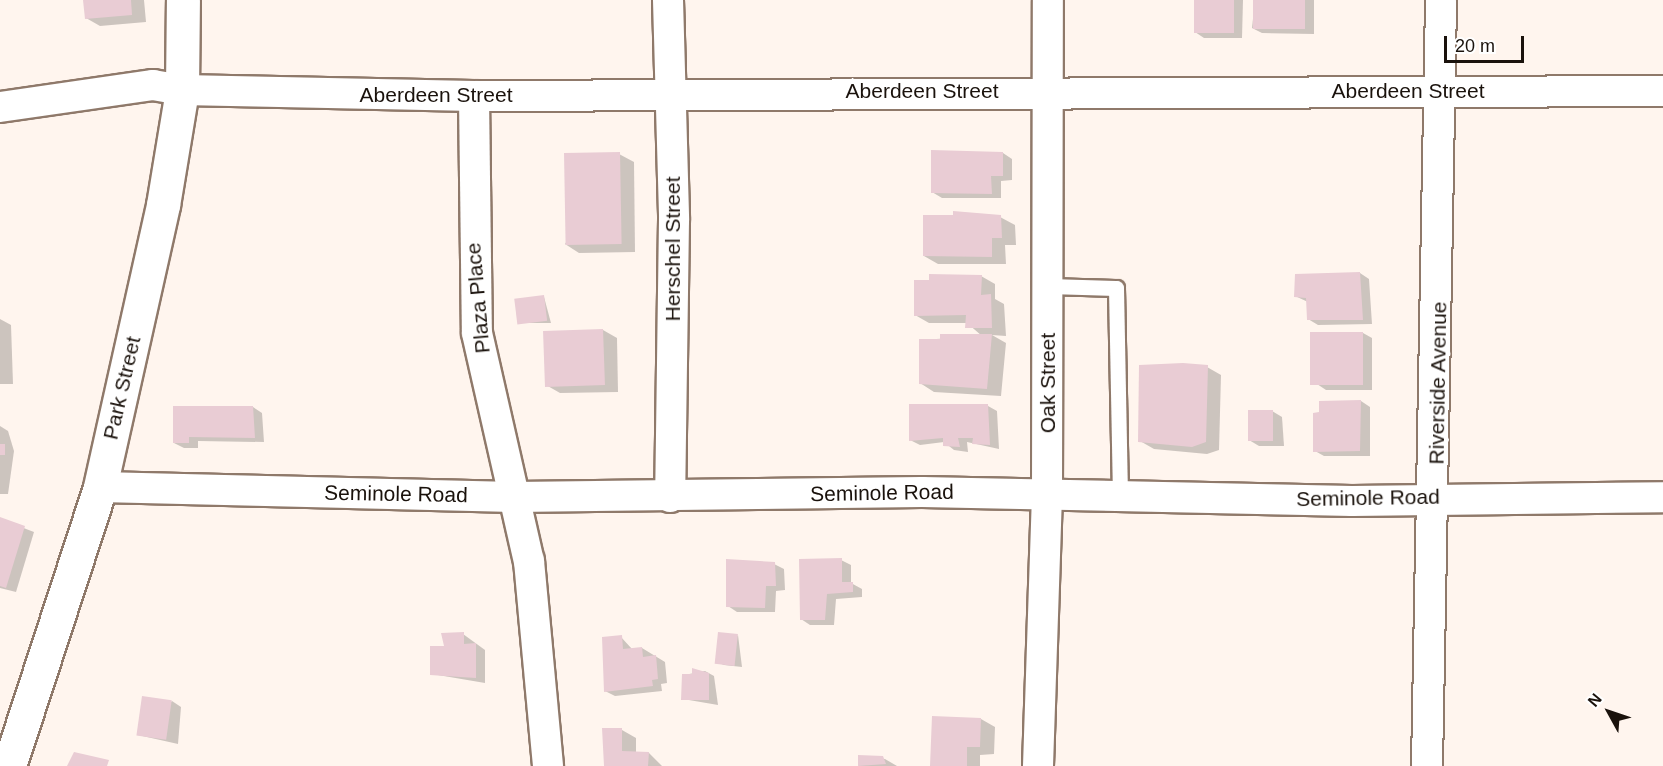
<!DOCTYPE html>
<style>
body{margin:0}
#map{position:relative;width:1663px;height:766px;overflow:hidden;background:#fff5ee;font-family:Arial,sans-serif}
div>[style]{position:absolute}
.shadow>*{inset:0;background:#0003}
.building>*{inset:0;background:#e9ccd4;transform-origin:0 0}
.roads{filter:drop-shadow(2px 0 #8f796a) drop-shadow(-2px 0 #8f796a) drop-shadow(0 2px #8f796a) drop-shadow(0 -2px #8f796a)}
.lane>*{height:15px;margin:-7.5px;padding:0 7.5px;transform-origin:7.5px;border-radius:7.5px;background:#fff}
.street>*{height:30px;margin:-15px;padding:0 15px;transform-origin:15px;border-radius:15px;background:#fff}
.secondary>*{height:33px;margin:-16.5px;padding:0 16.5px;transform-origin:16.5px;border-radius:16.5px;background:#fff}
span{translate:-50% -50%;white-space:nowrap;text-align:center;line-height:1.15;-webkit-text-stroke:6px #fff;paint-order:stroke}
.street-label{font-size:21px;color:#1a120c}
.north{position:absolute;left:1579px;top:682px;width:60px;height:60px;-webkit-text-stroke:4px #fff;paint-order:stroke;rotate:310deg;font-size:16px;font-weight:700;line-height:24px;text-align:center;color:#1a120c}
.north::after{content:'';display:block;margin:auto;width:21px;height:27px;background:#1a120c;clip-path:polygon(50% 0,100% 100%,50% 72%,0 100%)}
.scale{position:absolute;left:1444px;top:36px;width:80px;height:27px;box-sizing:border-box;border:3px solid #1a120c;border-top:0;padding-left:8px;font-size:18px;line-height:21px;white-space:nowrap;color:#1a120c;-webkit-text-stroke:4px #fff;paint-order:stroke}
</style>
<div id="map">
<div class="shadow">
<i style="clip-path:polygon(84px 0,144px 0,146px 22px,100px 26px,86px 18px)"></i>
<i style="clip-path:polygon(1195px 0,1243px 0,1242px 38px,1204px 38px,1195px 32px)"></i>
<i style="clip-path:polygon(1255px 0,1314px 0,1314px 34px,1262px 33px,1252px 28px)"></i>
<i style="clip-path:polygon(1003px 153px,1012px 159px,1012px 180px,1001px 181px,1001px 198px,942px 198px,932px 192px)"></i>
<i style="clip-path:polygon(619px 154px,634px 162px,635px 252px,579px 253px,565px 244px)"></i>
<i style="clip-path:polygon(1000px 217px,1015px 225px,1016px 245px,1005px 245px,1006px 264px,938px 264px,924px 256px)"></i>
<i style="clip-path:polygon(1360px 273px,1369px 279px,1372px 324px,1318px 325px,1308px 319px,1308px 302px,1295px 296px)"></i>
<i style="clip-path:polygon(981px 276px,995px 284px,995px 299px,1004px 304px,1006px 336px,992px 335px,1006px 343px,1001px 396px,934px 392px,920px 383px,921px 340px,982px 336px,967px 323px,929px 323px,915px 315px)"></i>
<i style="clip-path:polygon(544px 297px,551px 323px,518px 323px)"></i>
<i style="clip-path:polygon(0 319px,11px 325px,13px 384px,0 384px)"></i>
<i style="clip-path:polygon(603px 330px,617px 338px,618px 392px,560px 393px,546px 385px)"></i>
<i style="clip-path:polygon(1363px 333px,1372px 338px,1372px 390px,1326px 390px,1317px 384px)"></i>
<i style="clip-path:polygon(1207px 367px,1221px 375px,1219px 450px,1207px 454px,1154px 449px,1140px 441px)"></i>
<i style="clip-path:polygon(1361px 401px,1370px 407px,1370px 456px,1324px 456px,1315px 451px,1321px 413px)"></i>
<i style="clip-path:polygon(988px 406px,997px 411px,999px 449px,967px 442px,968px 452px,954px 450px,944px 442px,920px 445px,910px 440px)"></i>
<i style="clip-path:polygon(253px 407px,262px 413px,264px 442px,198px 441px,198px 448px,184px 448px,174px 443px)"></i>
<i style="clip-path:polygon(1272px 411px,1282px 417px,1284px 446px,1259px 446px,1249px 440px)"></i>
<i style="clip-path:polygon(0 426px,8px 431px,14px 451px,8px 494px,0 494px)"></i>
<i style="clip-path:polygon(0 519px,34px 532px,16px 592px,0 588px)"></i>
<i style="clip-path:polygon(841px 560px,851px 565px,851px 583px,862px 589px,862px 597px,836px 599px,834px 625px,810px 625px,801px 619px)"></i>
<i style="clip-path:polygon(774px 564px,784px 569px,785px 590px,776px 591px,775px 612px,737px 612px,728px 606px)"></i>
<i style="clip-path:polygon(463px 634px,485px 650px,485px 683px,432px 674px,446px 648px)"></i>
<i style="clip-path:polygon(738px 635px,742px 667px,724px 665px,719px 663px)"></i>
<i style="clip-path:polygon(621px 637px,632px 649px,642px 648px,665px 662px,667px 683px,661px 684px,662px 691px,615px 696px,605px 691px)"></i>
<i style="clip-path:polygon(705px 671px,714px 676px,718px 705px,683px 699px,684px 675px)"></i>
<i style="clip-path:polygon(172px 701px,181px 707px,178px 744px,138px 735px)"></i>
<i style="clip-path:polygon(981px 719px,995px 727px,994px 754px,980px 755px,980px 766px,931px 766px)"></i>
<i style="clip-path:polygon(622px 730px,636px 738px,636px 753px,649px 753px,662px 766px,605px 766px)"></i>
<i style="clip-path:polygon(859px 756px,885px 759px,897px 766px,859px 766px)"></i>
</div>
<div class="building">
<i style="clip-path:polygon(83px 0,131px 0,132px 15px,85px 19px)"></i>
<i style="left:1194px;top:0;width:40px;height:33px"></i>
<i style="left:1253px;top:0;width:52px;height:29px"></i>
<i style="clip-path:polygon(931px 150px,1003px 152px,1003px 176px,991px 176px,992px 194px,931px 193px)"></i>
<i style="left:620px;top:152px;width:92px;height:56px;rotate:89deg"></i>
<i style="clip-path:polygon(953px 211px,1001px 215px,1002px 238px,992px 238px,992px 257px,923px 256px,923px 215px,953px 215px)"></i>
<i style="clip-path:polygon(1360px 272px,1363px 320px,1307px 320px,1306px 298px,1294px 297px,1295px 274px)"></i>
<i style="clip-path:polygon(929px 274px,982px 275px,981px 295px,991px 294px,992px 328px,965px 328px,966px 315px,914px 316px,914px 280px,929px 280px)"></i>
<i style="left:544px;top:295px;width:26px;height:30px;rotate:83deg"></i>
<i style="left:603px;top:329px;width:56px;height:60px;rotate:88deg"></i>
<i style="left:1310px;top:332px;width:53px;height:53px"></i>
<i style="clip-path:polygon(940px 334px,992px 334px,987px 389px,919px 384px,919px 339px,940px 339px)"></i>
<i style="clip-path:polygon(1183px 363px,1208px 365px,1206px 442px,1192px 447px,1138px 442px,1139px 365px)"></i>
<i style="clip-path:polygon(1361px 400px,1360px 451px,1313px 452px,1313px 413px,1319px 412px,1319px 401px)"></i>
<i style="clip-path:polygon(909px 404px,988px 404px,990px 445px,972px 444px,973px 438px,958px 438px,960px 447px,943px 446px,943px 438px,909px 441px)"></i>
<i style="clip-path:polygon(173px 406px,253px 406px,255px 438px,189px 437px,189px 443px,173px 443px)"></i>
<i style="left:1248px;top:410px;width:25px;height:31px"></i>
<i style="left:0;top:444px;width:5px;height:11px"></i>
<i style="clip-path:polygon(0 517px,25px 526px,6px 588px,0 586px)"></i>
<i style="clip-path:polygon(842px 558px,842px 582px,853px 582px,853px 592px,827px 594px,825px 620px,800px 620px,799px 559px)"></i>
<i style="clip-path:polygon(726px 559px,775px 562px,776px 586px,766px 586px,765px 608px,726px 607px)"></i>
<i style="clip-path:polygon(464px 632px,464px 644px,476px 643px,476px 678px,430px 675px,430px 646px,444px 646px,441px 633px)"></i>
<i style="left:718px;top:632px;width:20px;height:32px;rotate:6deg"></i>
<i style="clip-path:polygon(622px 635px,623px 649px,642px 647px,643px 657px,656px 655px,658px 679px,652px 680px,653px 686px,604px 692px,602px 637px)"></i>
<i style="clip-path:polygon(692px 668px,709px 673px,709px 700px,681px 700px,682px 674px,692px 674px)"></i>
<i style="left:142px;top:696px;width:30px;height:40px;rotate:8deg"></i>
<i style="clip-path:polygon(932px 716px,981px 718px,980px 747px,967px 747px,967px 766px,930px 766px)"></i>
<i style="clip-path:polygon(602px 728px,622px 728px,622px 751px,649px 752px,648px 766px,604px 766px)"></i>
<i style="clip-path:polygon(74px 752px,109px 760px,107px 766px,67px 766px)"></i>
<i style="clip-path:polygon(858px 755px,883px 756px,886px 764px,858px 766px)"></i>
</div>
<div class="roads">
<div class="lane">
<i style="left:1048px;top:286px;width:68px;rotate:1.7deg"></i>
<i style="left:1116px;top:288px;width:208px;rotate:88.9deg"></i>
</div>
<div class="street">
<i style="left:668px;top:0;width:220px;rotate:88.4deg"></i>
<i style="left:674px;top:220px;width:277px;rotate:90.8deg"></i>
<i style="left:474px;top:96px;width:237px;rotate:89.3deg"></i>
<i style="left:477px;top:333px;width:234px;rotate:77.2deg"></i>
<i style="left:529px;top:561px;width:206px;rotate:84.7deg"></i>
<i style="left:0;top:107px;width:155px;rotate:-8.2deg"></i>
<i style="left:153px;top:85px;width:29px;rotate:10deg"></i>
<i style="left:182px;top:90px;width:292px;rotate:1.2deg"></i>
<i style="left:474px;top:96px;width:1189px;rotate:-0.24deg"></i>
<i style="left:100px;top:487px;width:414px;rotate:1.4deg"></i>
<i style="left:514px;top:497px;width:408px;rotate:-0.7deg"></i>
<i style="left:922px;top:492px;width:430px;rotate:1.2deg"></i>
<i style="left:1352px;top:501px;width:311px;rotate:-0.7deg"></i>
<i style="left:1038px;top:766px;width:272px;rotate:-88.1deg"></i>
<i style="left:1047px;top:494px;width:494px;rotate:-89.9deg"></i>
<i style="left:1427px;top:766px;width:766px;rotate:-88.95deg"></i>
</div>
<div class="secondary">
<i style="left:9px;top:766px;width:293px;rotate:-71.9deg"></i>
<i style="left:100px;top:487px;width:289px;rotate:-77.4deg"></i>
<i style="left:163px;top:205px;width:117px;rotate:-80.6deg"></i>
<i style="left:182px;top:90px;width:90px;rotate:-89.4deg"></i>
</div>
</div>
<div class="street-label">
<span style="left:922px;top:91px">Aberdeen Street</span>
<span style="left:1408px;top:91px">Aberdeen Street</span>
<span style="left:436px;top:95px">Aberdeen Street</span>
<span style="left:673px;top:249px;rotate:-90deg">Herschel Street</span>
<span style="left:478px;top:298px;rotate:-95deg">Plaza Place</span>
<span style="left:1048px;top:383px;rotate:-90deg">Oak Street</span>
<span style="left:1438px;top:383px;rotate:-89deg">Riverside Avenue</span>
<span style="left:122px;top:388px;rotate:-77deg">Park Street</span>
<span style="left:882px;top:493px;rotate:-1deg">Seminole Road</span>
<span style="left:396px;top:494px;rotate:1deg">Seminole Road</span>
<span style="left:1368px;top:498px;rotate:-1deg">Seminole Road</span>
</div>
<div class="north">N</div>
<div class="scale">20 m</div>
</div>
